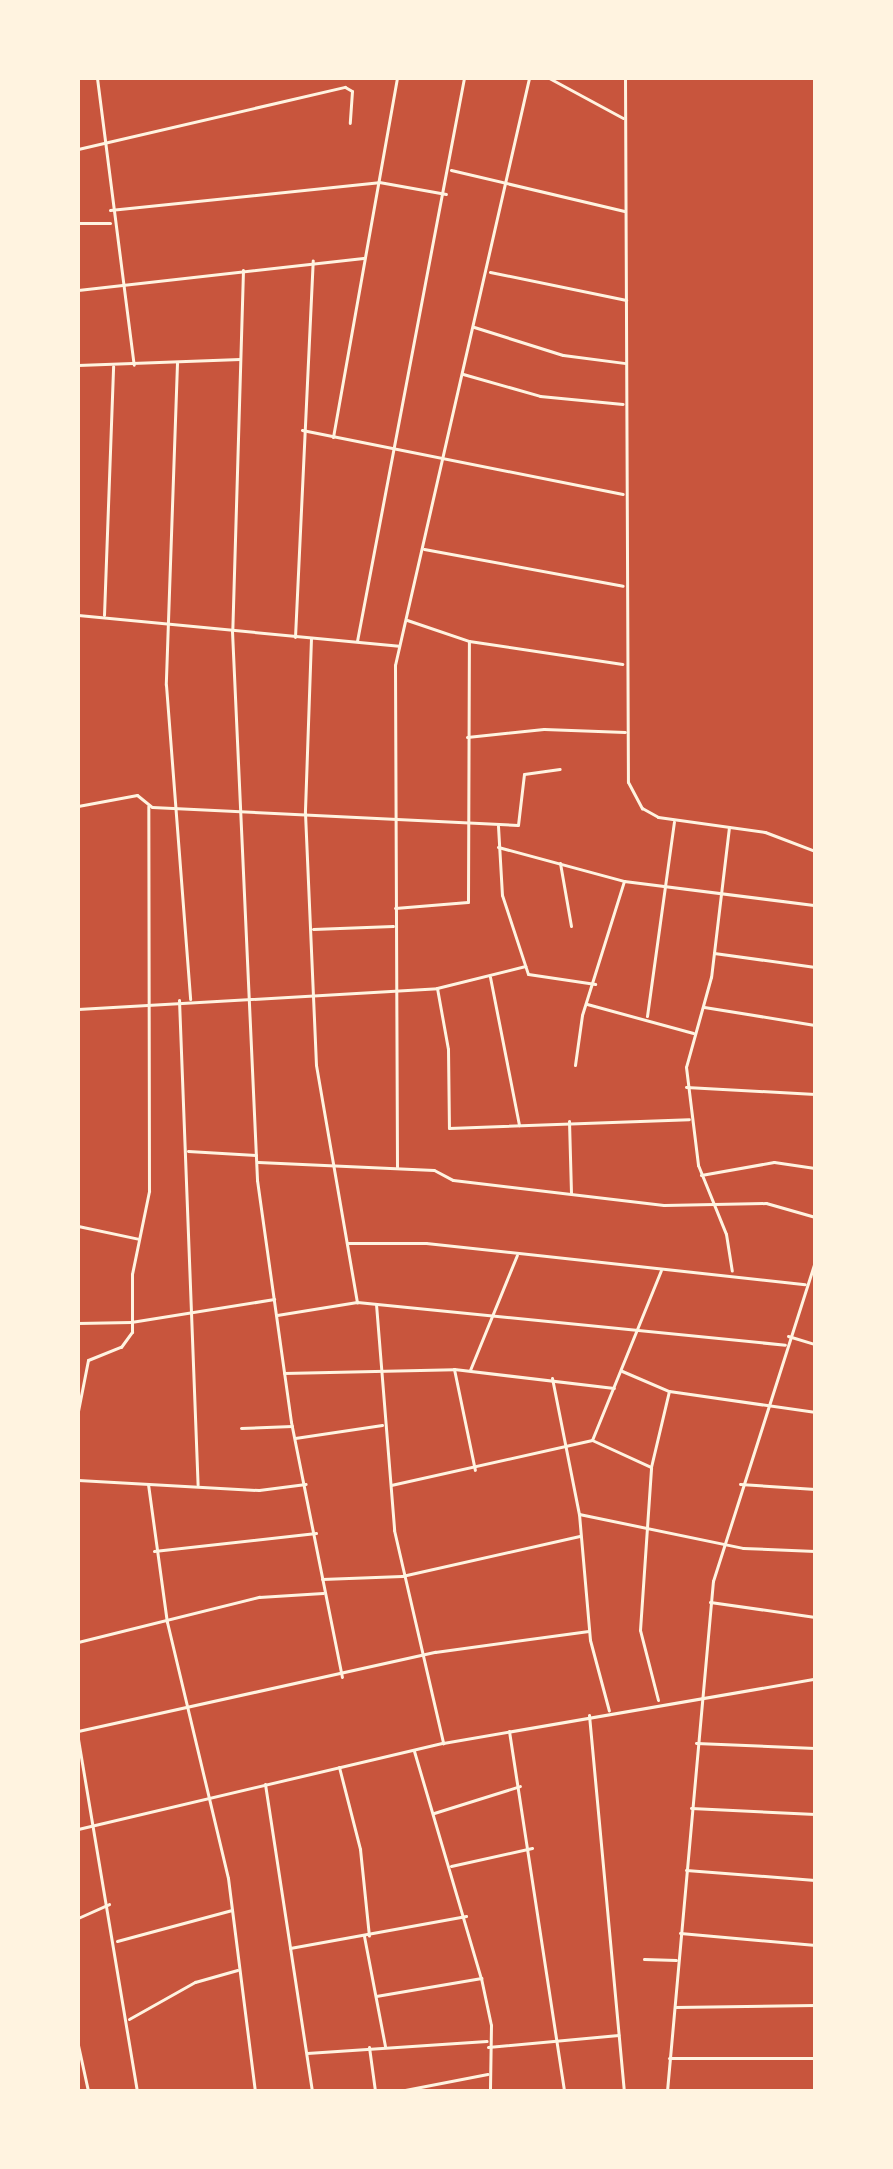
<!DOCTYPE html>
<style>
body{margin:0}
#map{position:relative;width:893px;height:2169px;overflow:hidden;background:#c8553d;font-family:"Libre Baskerville",serif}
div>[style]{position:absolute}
.minor>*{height:3px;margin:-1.5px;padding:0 1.5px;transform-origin:1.5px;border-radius:1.5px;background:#fff3e0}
span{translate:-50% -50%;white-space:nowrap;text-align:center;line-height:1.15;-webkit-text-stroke:8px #fff3e0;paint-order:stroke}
.frame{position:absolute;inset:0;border:80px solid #fff3e0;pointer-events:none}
</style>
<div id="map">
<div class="minor">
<i style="left:97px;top:78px;width:289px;rotate:82.7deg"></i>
<i style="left:549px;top:78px;width:84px;rotate:28.4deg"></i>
<i style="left:625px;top:78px;width:704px;rotate:89.76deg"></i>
<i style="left:628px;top:782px;width:30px;rotate:62deg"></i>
<i style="left:642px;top:808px;width:18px;rotate:29deg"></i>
<i style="left:658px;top:817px;width:108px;rotate:8deg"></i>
<i style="left:765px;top:832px;width:53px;rotate:20.8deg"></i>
<i style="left:78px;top:149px;width:274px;rotate:-13.1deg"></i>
<i style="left:345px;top:87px;width:8px;rotate:30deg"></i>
<i style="left:352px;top:91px;width:32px;rotate:94deg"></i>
<i style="left:451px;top:170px;width:178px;rotate:13.3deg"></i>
<i style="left:110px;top:210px;width:270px;rotate:-5.9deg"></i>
<i style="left:379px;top:182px;width:68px;rotate:10.2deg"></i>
<i style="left:78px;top:223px;width:32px"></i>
<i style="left:243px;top:270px;width:361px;rotate:91.7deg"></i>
<i style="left:232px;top:631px;width:550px;rotate:87.39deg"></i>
<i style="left:257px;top:1180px;width:244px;rotate:82deg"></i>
<i style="left:291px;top:1422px;width:260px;rotate:78.7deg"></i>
<i style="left:490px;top:272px;width:139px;rotate:11.6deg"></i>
<i style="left:78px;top:290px;width:287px;rotate:-6.4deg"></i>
<i style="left:474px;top:327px;width:93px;rotate:17.5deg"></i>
<i style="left:563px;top:355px;width:63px;rotate:7.4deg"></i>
<i style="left:177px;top:363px;width:322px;rotate:92deg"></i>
<i style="left:166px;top:685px;width:315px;rotate:85.6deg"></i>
<i style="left:78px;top:365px;width:162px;rotate:-2.1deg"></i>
<i style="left:463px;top:374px;width:80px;rotate:15.9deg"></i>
<i style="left:540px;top:396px;width:83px;rotate:5.5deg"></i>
<i style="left:302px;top:430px;width:327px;rotate:11.3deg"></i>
<i style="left:333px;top:437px;width:365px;rotate:-79.9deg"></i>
<i style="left:424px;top:549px;width:202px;rotate:10.5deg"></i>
<i style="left:78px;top:615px;width:322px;rotate:5.5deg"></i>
<i style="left:104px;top:615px;width:249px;rotate:-87.9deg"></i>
<i style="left:407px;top:620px;width:65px;rotate:18.7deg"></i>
<i style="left:469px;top:641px;width:155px;rotate:8.5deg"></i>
<i style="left:295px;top:637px;width:377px;rotate:-87.3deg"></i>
<i style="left:311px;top:638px;width:175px;rotate:92deg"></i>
<i style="left:305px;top:813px;width:252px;rotate:87.5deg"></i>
<i style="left:316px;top:1065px;width:241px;rotate:80.2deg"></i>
<i style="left:357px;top:641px;width:573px;rotate:-79.24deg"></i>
<i style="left:467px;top:737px;width:77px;rotate:-5.9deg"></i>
<i style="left:544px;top:729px;width:81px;rotate:2.1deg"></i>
<i style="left:78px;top:806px;width:60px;rotate:-10.6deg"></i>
<i style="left:137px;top:795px;width:19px;rotate:39deg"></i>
<i style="left:152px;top:807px;width:366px;rotate:2.8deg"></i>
<i style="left:518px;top:825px;width:51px;rotate:-83.3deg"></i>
<i style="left:524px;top:774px;width:36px;rotate:-8deg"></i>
<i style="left:498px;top:826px;width:69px;rotate:86.7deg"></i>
<i style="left:502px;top:895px;width:83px;rotate:71.8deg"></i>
<i style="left:528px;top:974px;width:68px;rotate:8.5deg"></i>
<i style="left:729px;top:827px;width:151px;rotate:96.8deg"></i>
<i style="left:711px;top:977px;width:93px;rotate:105.5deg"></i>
<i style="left:686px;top:1067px;width:99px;rotate:83deg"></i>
<i style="left:698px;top:1165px;width:74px;rotate:67.9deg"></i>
<i style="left:726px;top:1234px;width:37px;rotate:81deg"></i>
<i style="left:498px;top:847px;width:131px;rotate:15.1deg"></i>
<i style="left:624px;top:881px;width:193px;rotate:7.2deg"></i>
<i style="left:560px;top:863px;width:64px;rotate:80.1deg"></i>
<i style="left:395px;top:908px;width:73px;rotate:-4.7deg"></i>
<i style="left:468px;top:902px;width:261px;rotate:-89.8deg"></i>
<i style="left:313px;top:929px;width:80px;rotate:-2.1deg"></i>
<i style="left:78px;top:931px;width:138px;rotate:90deg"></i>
<i style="left:714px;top:953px;width:102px;rotate:7.9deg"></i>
<i style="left:490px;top:977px;width:151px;rotate:78.9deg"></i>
<i style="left:437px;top:988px;width:62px;rotate:79.8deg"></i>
<i style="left:448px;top:1049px;width:79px;rotate:89.3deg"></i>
<i style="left:449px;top:1128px;width:240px;rotate:-2.1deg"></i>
<i style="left:179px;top:1000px;width:485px;rotate:87.8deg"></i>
<i style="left:587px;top:1004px;width:110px;rotate:15.3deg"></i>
<i style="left:704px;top:1007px;width:112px;rotate:9.2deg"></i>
<i style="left:78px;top:1009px;width:360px;rotate:-3.3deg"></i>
<i style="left:437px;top:988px;width:91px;rotate:-14deg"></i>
<i style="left:647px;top:1016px;width:196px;rotate:-82.1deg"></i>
<i style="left:575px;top:1065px;width:50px;rotate:-82deg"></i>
<i style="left:582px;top:1015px;width:140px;rotate:-72.6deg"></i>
<i style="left:686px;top:1087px;width:129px;rotate:3.1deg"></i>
<i style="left:569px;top:1121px;width:72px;rotate:88.4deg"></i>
<i style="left:188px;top:1151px;width:68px;rotate:3.4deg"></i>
<i style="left:258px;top:1162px;width:176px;rotate:2.6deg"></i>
<i style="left:434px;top:1170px;width:21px;rotate:28deg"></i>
<i style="left:453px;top:1180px;width:212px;rotate:6.8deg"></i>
<i style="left:664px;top:1205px;width:102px;rotate:-1.1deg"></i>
<i style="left:766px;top:1203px;width:51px;rotate:15.9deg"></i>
<i style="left:397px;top:1167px;width:502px;rotate:-90.23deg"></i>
<i style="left:395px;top:665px;width:602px;rotate:-77.14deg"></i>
<i style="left:701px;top:1175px;width:74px;rotate:-10.1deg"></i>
<i style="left:774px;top:1162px;width:41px;rotate:8.3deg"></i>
<i style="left:78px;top:1226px;width:62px;rotate:12deg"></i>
<i style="left:347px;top:1243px;width:79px"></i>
<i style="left:426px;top:1243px;width:381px;rotate:6.2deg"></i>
<i style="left:376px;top:1304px;width:227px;rotate:85.4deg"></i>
<i style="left:394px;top:1530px;width:219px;rotate:77deg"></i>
<i style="left:277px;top:1315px;width:81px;rotate:-9.2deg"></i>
<i style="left:357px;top:1302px;width:430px;rotate:5.7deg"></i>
<i style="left:78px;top:1323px;width:53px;rotate:-1.1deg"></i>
<i style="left:131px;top:1322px;width:145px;rotate:-9.1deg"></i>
<i style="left:788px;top:1336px;width:28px;rotate:17deg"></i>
<i style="left:454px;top:1369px;width:103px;rotate:78.3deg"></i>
<i style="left:470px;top:1370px;width:124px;rotate:-67.8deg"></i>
<i style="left:622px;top:1371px;width:51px;rotate:23.1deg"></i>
<i style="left:669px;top:1391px;width:148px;rotate:8.2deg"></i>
<i style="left:284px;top:1373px;width:170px;rotate:-1.3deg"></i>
<i style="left:454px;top:1369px;width:161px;rotate:6.8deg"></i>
<i style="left:552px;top:1378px;width:139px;rotate:78.8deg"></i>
<i style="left:579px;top:1514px;width:126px;rotate:85deg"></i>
<i style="left:590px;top:1640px;width:73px;rotate:75deg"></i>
<i style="left:78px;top:1411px;width:52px;rotate:-78.9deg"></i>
<i style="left:88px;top:1360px;width:35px;rotate:-22deg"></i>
<i style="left:121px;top:1347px;width:19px;rotate:-54deg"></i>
<i style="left:132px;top:1332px;width:58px;rotate:-90deg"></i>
<i style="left:132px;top:1274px;width:85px;rotate:-78.4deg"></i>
<i style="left:149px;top:1191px;width:385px;rotate:-90.1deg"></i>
<i style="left:241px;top:1428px;width:51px;rotate:-2.2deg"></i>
<i style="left:295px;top:1438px;width:88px;rotate:-8.5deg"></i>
<i style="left:592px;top:1440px;width:183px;rotate:-67.9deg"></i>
<i style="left:78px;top:1480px;width:181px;rotate:3.2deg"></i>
<i style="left:259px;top:1490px;width:47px;rotate:-7.3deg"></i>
<i style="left:148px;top:1484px;width:139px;rotate:82.2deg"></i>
<i style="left:167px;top:1622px;width:263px;rotate:76.6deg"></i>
<i style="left:228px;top:1878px;width:215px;rotate:82.8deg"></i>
<i style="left:740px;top:1484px;width:75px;rotate:3.8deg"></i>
<i style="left:391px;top:1485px;width:206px;rotate:-12.6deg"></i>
<i style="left:592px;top:1440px;width:65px;rotate:24.6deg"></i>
<i style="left:579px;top:1514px;width:167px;rotate:11.7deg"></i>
<i style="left:743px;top:1548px;width:72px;rotate:2.4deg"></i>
<i style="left:154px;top:1551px;width:163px;rotate:-6.3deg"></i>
<i style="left:322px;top:1579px;width:80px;rotate:-2.1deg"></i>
<i style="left:402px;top:1576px;width:182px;rotate:-12.7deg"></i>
<i style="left:710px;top:1602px;width:106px;rotate:8.1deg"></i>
<i style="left:78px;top:1642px;width:187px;rotate:-14deg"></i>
<i style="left:259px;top:1597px;width:64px;rotate:-3.6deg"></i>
<i style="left:658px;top:1700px;width:72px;rotate:-104.4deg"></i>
<i style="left:640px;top:1630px;width:163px;rotate:-86.1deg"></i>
<i style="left:651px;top:1467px;width:78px;rotate:-76.7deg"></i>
<i style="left:589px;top:1715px;width:378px;rotate:84.7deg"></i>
<i style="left:78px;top:1731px;width:366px;rotate:-12.5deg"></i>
<i style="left:435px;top:1652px;width:155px;rotate:-7.8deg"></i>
<i style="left:509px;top:1731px;width:364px;rotate:81.3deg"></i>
<i style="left:78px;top:1739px;width:357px;rotate:80.5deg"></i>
<i style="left:696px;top:1743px;width:119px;rotate:2.4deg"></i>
<i style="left:414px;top:1751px;width:237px;rotate:73.6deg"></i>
<i style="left:481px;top:1978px;width:48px;rotate:78deg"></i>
<i style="left:491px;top:2025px;width:66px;rotate:90.9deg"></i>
<i style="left:339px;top:1767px;width:85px;rotate:75.6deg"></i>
<i style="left:360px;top:1849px;width:87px;rotate:84.1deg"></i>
<i style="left:265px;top:1784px;width:311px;rotate:81.3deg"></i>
<i style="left:691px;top:1808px;width:124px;rotate:2.8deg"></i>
<i style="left:434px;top:1813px;width:90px;rotate:-17.4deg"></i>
<i style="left:78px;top:1829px;width:375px;rotate:-13.3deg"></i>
<i style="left:443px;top:1743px;width:377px;rotate:-9.8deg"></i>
<i style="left:451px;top:1866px;width:83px;rotate:-12.5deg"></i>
<i style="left:686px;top:1870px;width:129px;rotate:4.4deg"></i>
<i style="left:78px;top:1918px;width:34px;rotate:-24deg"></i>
<i style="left:680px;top:1933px;width:136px;rotate:5.1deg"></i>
<i style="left:364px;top:1936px;width:112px;rotate:79.2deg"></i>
<i style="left:117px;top:1941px;width:119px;rotate:-15.1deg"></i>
<i style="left:290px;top:1948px;width:179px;rotate:-10.3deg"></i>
<i style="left:644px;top:1959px;width:32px;rotate:2deg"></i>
<i style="left:376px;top:1996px;width:107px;rotate:-9.7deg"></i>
<i style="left:675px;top:2007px;width:140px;rotate:-0.8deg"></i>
<i style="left:129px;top:2019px;width:76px;rotate:-29.3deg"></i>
<i style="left:195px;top:1982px;width:44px;rotate:-15.9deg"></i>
<i style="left:78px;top:2045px;width:47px;rotate:77.7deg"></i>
<i style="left:369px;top:2047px;width:44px;rotate:82.2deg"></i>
<i style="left:488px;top:2047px;width:131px;rotate:-5.3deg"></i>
<i style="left:307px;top:2053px;width:180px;rotate:-3.8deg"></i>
<i style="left:669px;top:2058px;width:146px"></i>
<i style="left:405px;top:2090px;width:84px;rotate:-11deg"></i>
<i style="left:667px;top:2091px;width:512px;rotate:-84.85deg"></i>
<i style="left:713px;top:1581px;width:336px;rotate:-72.3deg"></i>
</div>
<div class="frame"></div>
</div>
